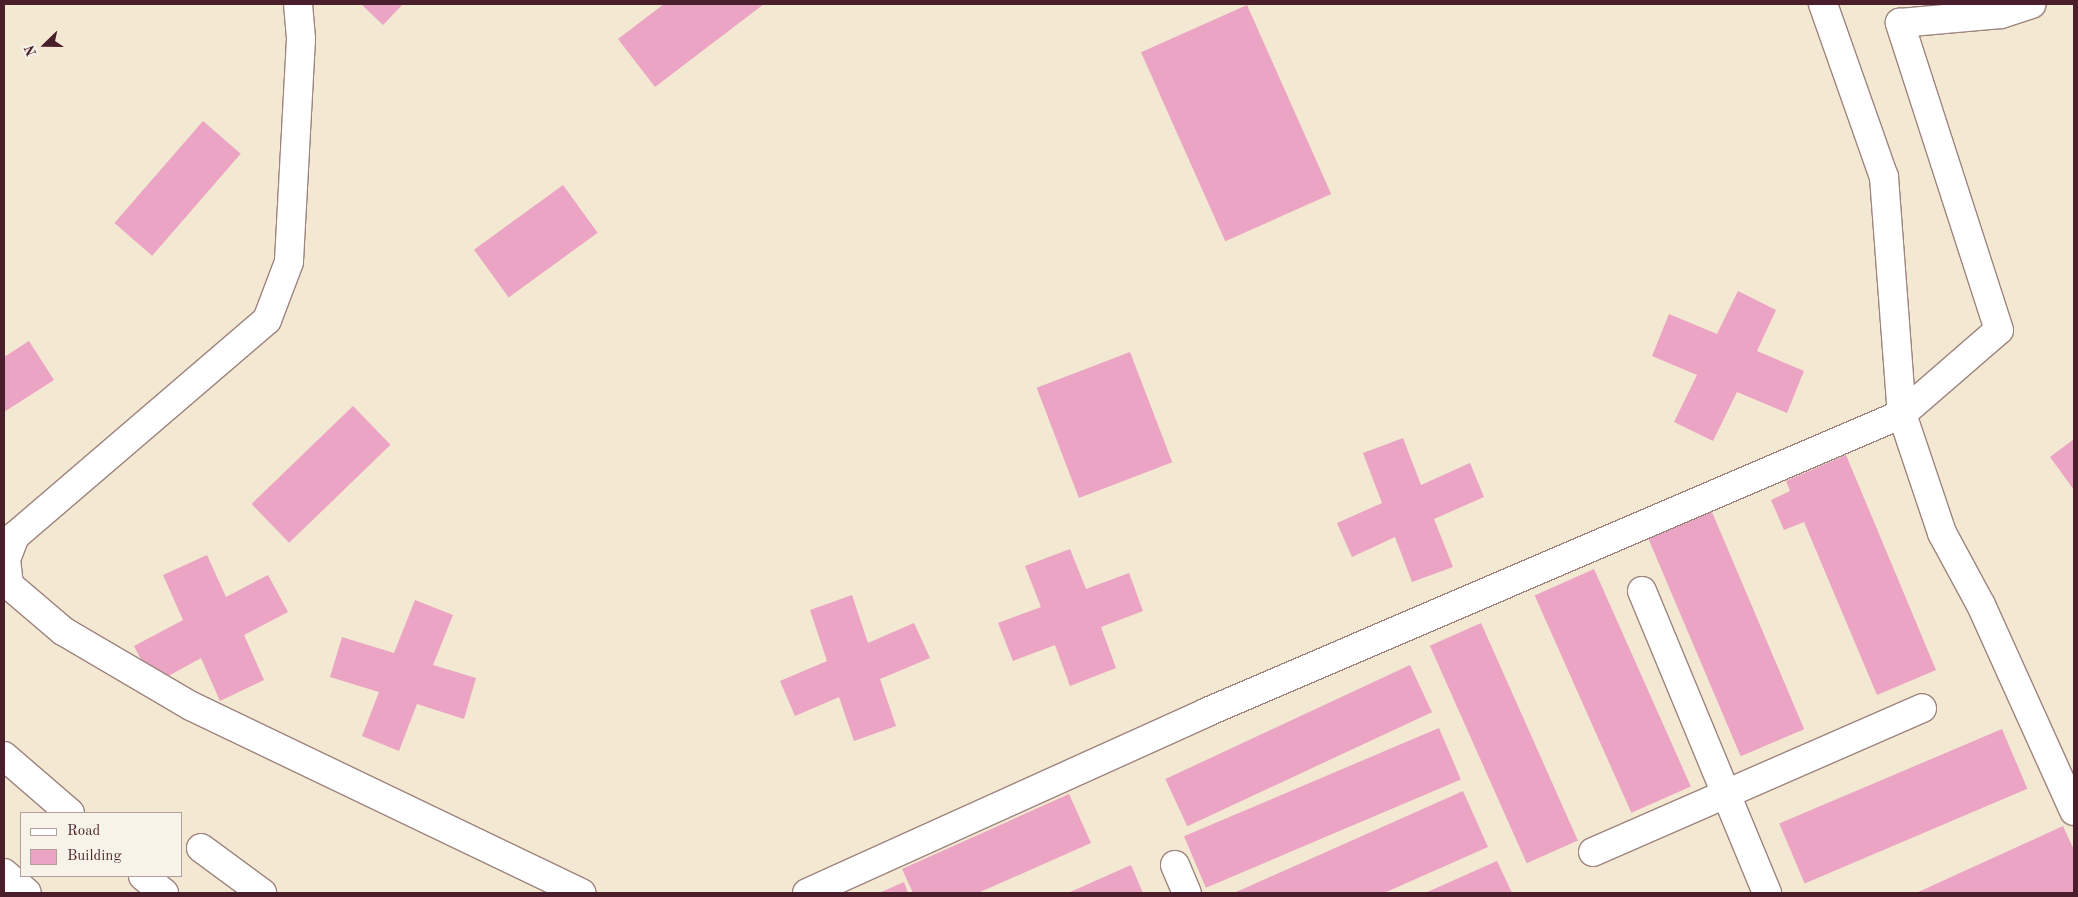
<!DOCTYPE html>
<style>
body{margin:0}
#map{position:relative;width:2078px;height:897px;overflow:hidden;background:#f3e8d2;font-family:"Old Standard TT",serif}
div>[style]{position:absolute}
.building>*{inset:0;background:#eba4c3;transform-origin:0 0}
.roads{filter:drop-shadow(1px 0 #9e847e) drop-shadow(-1px 0 #9e847e) drop-shadow(0 1px #9e847e) drop-shadow(0 -1px #9e847e)}
.minor>*{height:28px;margin:-14px;padding:0 14px;transform-origin:14px;border-radius:14px;background:#fff}
.motorway>*{height:28px;margin:-14px;padding:0 14px;transform-origin:14px;border-radius:14px;background:#fff}
span{translate:-50% -50%;white-space:nowrap;text-align:center;line-height:1.15;-webkit-text-stroke:4px #f7f3e8;paint-order:stroke}
.frame{position:absolute;inset:0;border:5px solid #4a1f2b;pointer-events:none}
.legend{position:absolute;left:20px;top:812px;width:162px;height:65px;box-sizing:border-box;background:#f7f3e8;border:1px solid #b29e9c;margin:0;padding:6px 9px;list-style:none;font-size:15px;color:#4a1f2b}
.legend li{display:flex;align-items:center;gap:10px;height:25px}
.legend b{width:25px;border:1px solid #b29e9c}
.north{position:absolute;left:20px;top:20px;width:50px;height:50px;-webkit-text-stroke:4px #f7f3e8;paint-order:stroke;rotate:248deg;font-size:14px;font-weight:700;line-height:20px;text-align:center;color:#4a1f2b}
.north::after{content:'';display:block;margin:auto;width:18px;height:22px;background:#4a1f2b;clip-path:polygon(50% 0,100% 100%,50% 72%,0 100%)}
</style>
<div id="map">
<div class="building">
<i style="clip-path:polygon(361px 4px,403px 4px,383px 25px)"></i>
<i style="clip-path:polygon(664px 4px,764px 4px,655px 87px,618px 39px)"></i>
<i style="left:1247px;top:5px;width:207px;height:116px;rotate:66deg"></i>
<i style="left:203px;top:121px;width:50px;height:135px;rotate:41deg"></i>
<i style="left:563px;top:185px;width:59px;height:110px;rotate:54deg"></i>
<i style="clip-path:polygon(1738px 291px,1776px 310px,1757px 351px,1804px 371px,1787px 413px,1737px 392px,1713px 441px,1674px 422px,1697px 375px,1652px 356px,1669px 314px,1717px 334px)"></i>
<i style="clip-path:polygon(29px 341px,54px 380px,4px 412px,4px 357px)"></i>
<i style="left:1130px;top:352px;width:118px;height:100px;rotate:69deg"></i>
<i style="left:353px;top:406px;width:54px;height:141px;rotate:46deg"></i>
<i style="clip-path:polygon(1403px 438px,1421px 485px,1470px 463px,1484px 497px,1434px 519px,1453px 567px,1412px 582px,1395px 537px,1352px 557px,1337px 523px,1382px 503px,1363px 453px)"></i>
<i style="clip-path:polygon(2074px 439px,2074px 490px,2050px 457px)"></i>
<i style="clip-path:polygon(1846px 455px,1936px 670px,1877px 695px,1804px 522px,1784px 530px,1771px 500px,1790px 491px,1786px 481px)"></i>
<i style="left:1712px;top:512px;width:236px;height:69px;rotate:67deg"></i>
<i style="clip-path:polygon(1070px 549px,1086px 589px,1129px 573px,1143px 611px,1101px 627px,1116px 668px,1070px 686px,1055px 645px,1013px 661px,998px 623px,1041px 607px,1025px 566px)"></i>
<i style="clip-path:polygon(207px 555px,226px 597px,268px 575px,288px 612px,244px 635px,264px 680px,220px 701px,201px 658px,154px 684px,134px 646px,183px 620px,163px 575px)"></i>
<i style="left:1594px;top:569px;width:238px;height:65px;rotate:66deg"></i>
<i style="clip-path:polygon(852px 595px,868px 643px,914px 623px,930px 658px,880px 679px,896px 726px,854px 741px,839px 697px,795px 716px,780px 681px,827px 661px,810px 610px)"></i>
<i style="clip-path:polygon(415px 600px,453px 615px,433px 665px,476px 678px,464px 719px,417px 704px,399px 751px,362px 736px,379px 692px,330px 677px,342px 637px,394px 653px)"></i>
<i style="left:1481px;top:623px;width:238px;height:56px;rotate:66deg"></i>
<i style="left:1410px;top:665px;width:52px;height:270px;rotate:65deg"></i>
<i style="left:1439px;top:728px;width:56px;height:277px;rotate:67deg"></i>
<i style="left:2002px;top:729px;width:65px;height:242px;rotate:67deg"></i>
<i style="clip-path:polygon(1463px 791px,1488px 847px,1384px 893px,1234px 893px)"></i>
<i style="clip-path:polygon(1069px 794px,1091px 843px,978px 893px,913px 893px,902px 869px)"></i>
<i style="clip-path:polygon(2063px 826px,2074px 850px,2074px 893px,1916px 893px)"></i>
<i style="clip-path:polygon(1497px 861px,1512px 893px,1425px 893px)"></i>
<i style="clip-path:polygon(1131px 865px,1143px 893px,1068px 893px)"></i>
<i style="clip-path:polygon(904px 882px,908px 893px,879px 893px)"></i>
</div>
<div class="roads">
<div class="minor">
<i style="left:298px;top:4px;width:35px;rotate:85deg"></i>
<i style="left:301px;top:39px;width:223px;rotate:93.1deg"></i>
<i style="left:289px;top:262px;width:62px;rotate:110.8deg"></i>
<i style="left:267px;top:320px;width:332px;rotate:139.4deg"></i>
<i style="left:15px;top:536px;width:26px;rotate:111deg"></i>
<i style="left:6px;top:560px;width:25px;rotate:83deg"></i>
<i style="left:9px;top:585px;width:71px;rotate:40.4deg"></i>
<i style="left:63px;top:631px;width:148px;rotate:30.4deg"></i>
<i style="left:191px;top:706px;width:433px;rotate:25.6deg"></i>
<i style="left:1823px;top:4px;width:183px;rotate:70.6deg"></i>
<i style="left:1884px;top:177px;width:238px;rotate:85.7deg"></i>
<i style="left:1902px;top:414px;width:126px;rotate:71.4deg"></i>
<i style="left:1942px;top:533px;width:82px;rotate:61.6deg"></i>
<i style="left:1981px;top:605px;width:226px;rotate:65.7deg"></i>
<i style="left:1642px;top:591px;width:327px;rotate:67.5deg"></i>
<i style="left:201px;top:848px;width:76px;rotate:36.4deg"></i>
<i style="left:1593px;top:852px;width:359px;rotate:-23.6deg"></i>
<i style="left:1175px;top:865px;width:30px;rotate:67deg"></i>
<i style="left:807px;top:893px;width:439px;rotate:-24.3deg"></i>
<i style="left:1207px;top:712px;width:756px;rotate:-23.21deg"></i>
<i style="left:1902px;top:414px;width:128px;rotate:-40.9deg"></i>
<i style="left:1999px;top:330px;width:323px;rotate:-107.9deg"></i>
<i style="left:1900px;top:23px;width:101px;rotate:-5.1deg"></i>
<i style="left:2001px;top:14px;width:32px;rotate:-18deg"></i>
</div>
<div class="motorway">
<i style="left:4px;top:756px;width:87px;rotate:40.8deg"></i>
<i style="left:4px;top:873px;width:30px;rotate:41deg"></i>
<i style="left:143px;top:876px;width:27px;rotate:39deg"></i>
</div>
</div>
<div class="frame"></div>
<ul class="legend">
<li><b style="height:6px;background:#fff"></b>Road</li>
<li><b style="height:14px;background:#eba4c3"></b>Building</li>
</ul>
<div class="north">N</div>
</div>
